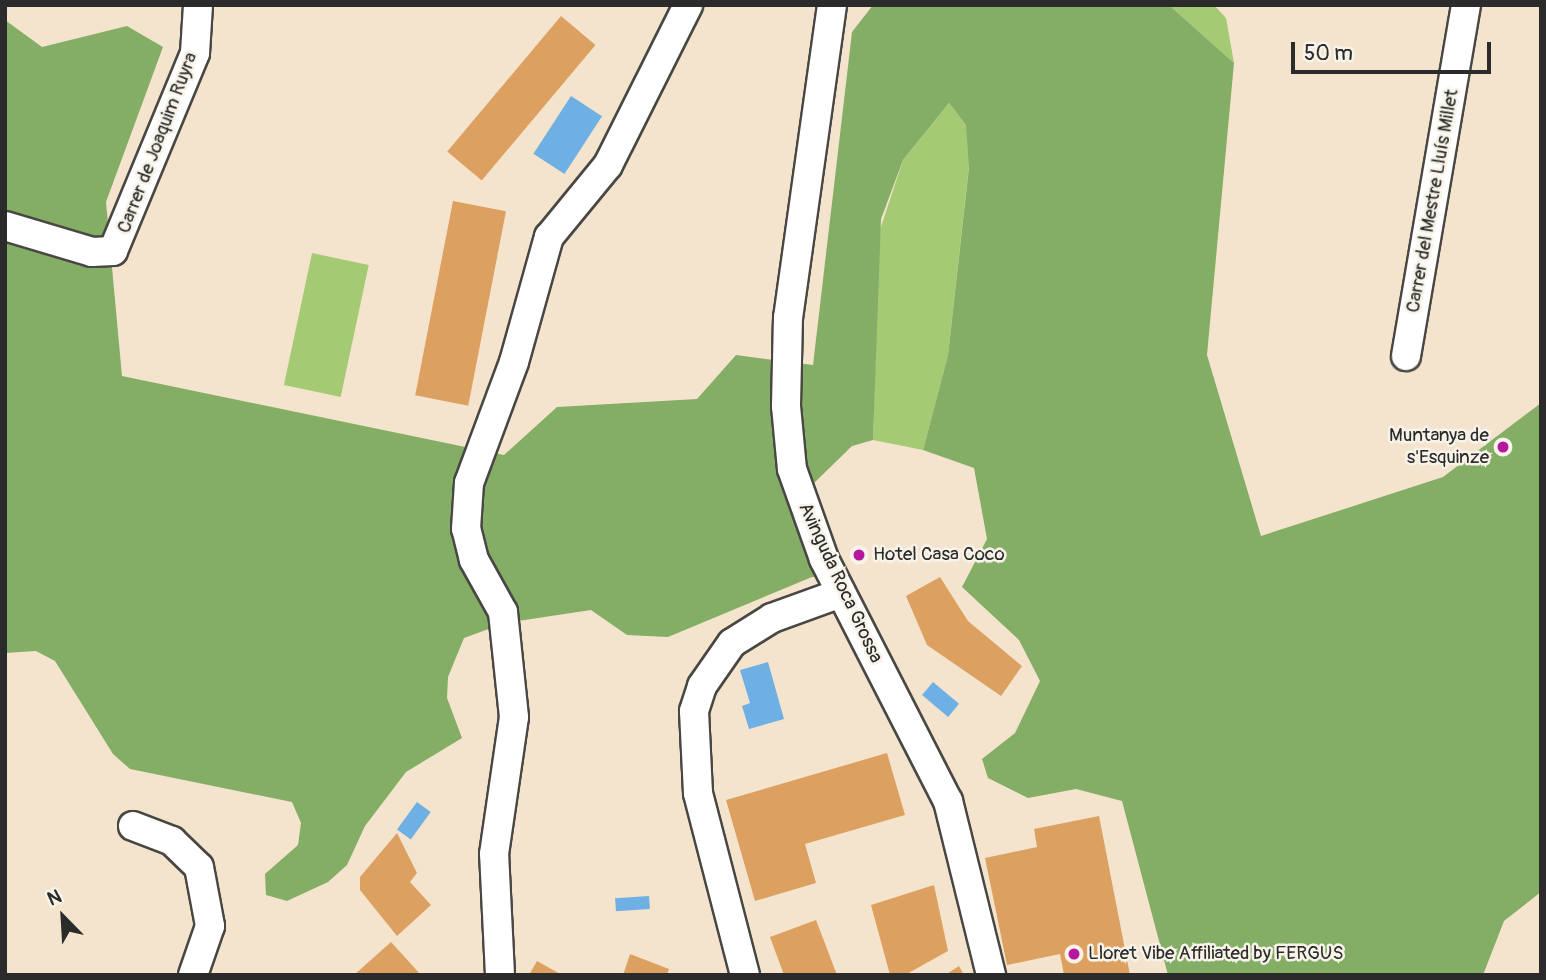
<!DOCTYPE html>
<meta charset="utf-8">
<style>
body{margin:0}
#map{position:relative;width:1546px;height:980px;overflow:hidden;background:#f5e4cd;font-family:Pangolin,sans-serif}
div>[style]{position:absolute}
.green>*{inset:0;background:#a5ca74;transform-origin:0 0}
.forest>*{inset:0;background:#84ae66}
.water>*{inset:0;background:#6eb0e3;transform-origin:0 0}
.building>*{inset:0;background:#dca161;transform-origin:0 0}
.roads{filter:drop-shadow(2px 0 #494743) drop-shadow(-2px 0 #494743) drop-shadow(0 2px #494743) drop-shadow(0 -2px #494743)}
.minor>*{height:28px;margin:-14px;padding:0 14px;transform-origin:14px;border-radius:14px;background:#fff}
.dots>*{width:19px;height:19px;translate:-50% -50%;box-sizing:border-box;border:4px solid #f7f3e8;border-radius:50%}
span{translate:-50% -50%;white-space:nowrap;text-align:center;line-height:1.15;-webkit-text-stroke:5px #f7f3e8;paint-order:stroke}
.street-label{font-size:19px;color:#2b2b2b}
.poi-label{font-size:19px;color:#2b2b2b}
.right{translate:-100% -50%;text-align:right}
.left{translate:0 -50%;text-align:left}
.frame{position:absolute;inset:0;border:7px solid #2b2b2b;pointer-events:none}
.north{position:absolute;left:28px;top:882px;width:70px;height:70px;-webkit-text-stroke:5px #f7f3e8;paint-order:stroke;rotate:336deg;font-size:19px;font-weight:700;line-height:28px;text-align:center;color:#2b2b2b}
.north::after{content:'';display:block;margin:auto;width:24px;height:32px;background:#2b2b2b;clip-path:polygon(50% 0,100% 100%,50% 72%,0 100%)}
.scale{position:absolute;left:1291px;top:42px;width:200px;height:32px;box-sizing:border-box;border:4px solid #2b2b2b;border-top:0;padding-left:9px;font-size:21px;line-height:24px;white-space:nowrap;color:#2b2b2b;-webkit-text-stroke:5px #f7f3e8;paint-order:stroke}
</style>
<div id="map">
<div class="green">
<i style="clip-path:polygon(1169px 5px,1214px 5px,1226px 18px,1234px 63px)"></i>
<i style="clip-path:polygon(949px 103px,966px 125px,971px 147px,948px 355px,923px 450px,873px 440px,879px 233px,903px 160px)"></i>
<i style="left:312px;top:253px;width:58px;height:135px;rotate:12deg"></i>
</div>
<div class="forest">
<i style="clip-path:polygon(873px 5px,1169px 5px,1234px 63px,1207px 355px,1261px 536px,1443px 477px,1541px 403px,1541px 892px,1504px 921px,1483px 975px,1168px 975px,1122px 801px,1076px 789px,1028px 798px,988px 778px,982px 759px,1015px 733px,1040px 681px,1019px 640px,962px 587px,987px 539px,974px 468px,923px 450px,948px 355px,969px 167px,966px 125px,949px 103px,903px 160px,881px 219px,873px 440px,852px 446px,811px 486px,834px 576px,812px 577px,668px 637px,627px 635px,591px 610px,505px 623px,464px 638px,448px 677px,447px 698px,462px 738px,406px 772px,365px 826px,347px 865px,328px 882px,287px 901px,266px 895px,265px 874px,298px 845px,301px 823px,292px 802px,130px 769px,113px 754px,55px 661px,36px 651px,5px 653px,5px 20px,42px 47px,127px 26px,163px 47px,106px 202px,122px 376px,504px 455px,557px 407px,697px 399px,736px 355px,813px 365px,852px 32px)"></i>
</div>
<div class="water">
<i style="left:571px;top:96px;width:37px;height:69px;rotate:33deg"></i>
<i style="clip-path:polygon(768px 662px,784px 719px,749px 729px,742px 706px,750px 703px,740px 670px)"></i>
<i style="left:933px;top:682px;width:34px;height:17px;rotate:40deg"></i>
<i style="left:417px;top:802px;width:17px;height:34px;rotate:36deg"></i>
<i style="left:649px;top:896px;width:13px;height:34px;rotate:86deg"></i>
</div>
<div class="building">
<i style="left:561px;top:16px;width:45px;height:177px;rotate:40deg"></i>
<i style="left:453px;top:201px;width:54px;height:198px;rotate:11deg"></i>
<i style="clip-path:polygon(940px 577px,968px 621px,1022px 666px,1001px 696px,927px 645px,906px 596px)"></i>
<i style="clip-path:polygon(887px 753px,905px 815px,805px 844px,816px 883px,755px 901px,726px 800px)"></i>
<i style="clip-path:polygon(1099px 816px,1130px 975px,1064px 975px,1060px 954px,1007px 965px,985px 858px,1037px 847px,1034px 829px)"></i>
<i style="clip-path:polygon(397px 833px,417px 873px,410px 882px,431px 905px,397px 936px,360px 890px,360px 877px)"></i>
<i style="clip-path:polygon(934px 885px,948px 951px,905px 975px,890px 975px,871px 905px)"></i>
<i style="clip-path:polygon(816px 920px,837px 975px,784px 975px,770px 937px)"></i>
<i style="clip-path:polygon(391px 942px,421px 975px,354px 975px)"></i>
<i style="clip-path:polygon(630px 954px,669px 969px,667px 975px,623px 975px)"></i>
<i style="clip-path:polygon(537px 961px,562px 975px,529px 975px)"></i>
<i style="clip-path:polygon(959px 966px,964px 975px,945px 975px)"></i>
</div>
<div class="roads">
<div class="minor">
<i style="left:832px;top:5px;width:315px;rotate:98deg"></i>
<i style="left:788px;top:317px;width:89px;rotate:91.3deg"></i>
<i style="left:786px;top:406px;width:63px;rotate:84.6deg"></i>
<i style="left:792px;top:469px;width:96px;rotate:70.4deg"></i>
<i style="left:824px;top:559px;width:272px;rotate:62.9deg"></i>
<i style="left:948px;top:801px;width:179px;rotate:76.1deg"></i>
<i style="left:5px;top:226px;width:91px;rotate:16.6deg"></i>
<i style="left:92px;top:252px;width:21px;rotate:-3deg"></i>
<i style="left:113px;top:251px;width:214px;rotate:-67.5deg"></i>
<i style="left:195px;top:53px;width:48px;rotate:-86.4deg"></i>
<i style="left:1406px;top:356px;width:356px;rotate:-80.3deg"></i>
<i style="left:133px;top:826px;width:42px;rotate:21deg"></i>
<i style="left:172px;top:841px;width:37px;rotate:44deg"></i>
<i style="left:199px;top:867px;width:60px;rotate:79.4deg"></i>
<i style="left:210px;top:926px;width:52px;rotate:109.1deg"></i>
<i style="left:500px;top:975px;width:121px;rotate:-92.8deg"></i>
<i style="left:494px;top:854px;width:138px;rotate:-81.7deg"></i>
<i style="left:514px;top:717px;width:106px;rotate:-96deg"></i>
<i style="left:503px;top:612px;width:60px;rotate:-119.1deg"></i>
<i style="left:474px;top:560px;width:32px;rotate:-104deg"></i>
<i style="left:466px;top:529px;width:46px;rotate:-86.3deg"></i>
<i style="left:469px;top:483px;width:129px;rotate:-69.6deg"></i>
<i style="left:514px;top:362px;width:130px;rotate:-74.4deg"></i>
<i style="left:549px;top:237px;width:93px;rotate:-50.7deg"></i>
<i style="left:608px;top:165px;width:179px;rotate:-63.4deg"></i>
<i style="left:745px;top:975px;width:188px;rotate:-104.5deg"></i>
<i style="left:698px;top:793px;width:82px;rotate:-92.8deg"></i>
<i style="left:694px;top:711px;width:26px;rotate:-72deg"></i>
<i style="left:702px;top:686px;width:52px;rotate:-55.1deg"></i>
<i style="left:732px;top:643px;width:47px;rotate:-32deg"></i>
<i style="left:772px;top:618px;width:73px;rotate:-19.9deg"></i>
</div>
</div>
<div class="dots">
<i style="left:1503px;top:447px;background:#b5179e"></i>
<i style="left:859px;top:555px;background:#b5179e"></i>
<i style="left:1074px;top:954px;background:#b5179e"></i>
</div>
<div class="street-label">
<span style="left:158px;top:143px;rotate:-69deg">Carrer de Joaquim Ruyra</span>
<span style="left:1433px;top:201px;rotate:-80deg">Carrer del Mestre Lluís Millet</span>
<span style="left:840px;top:583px;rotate:65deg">Avinguda Roca Grossa</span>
</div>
<div class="poi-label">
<span class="right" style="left:1489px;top:447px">Muntanya de<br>s'Esquinze</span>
<span class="left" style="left:873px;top:555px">Hotel Casa Coco</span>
<span class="left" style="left:1088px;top:954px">Lloret Vibe Affiliated by FERGUS</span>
</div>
<div class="frame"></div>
<div class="north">N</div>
<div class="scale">50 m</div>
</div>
